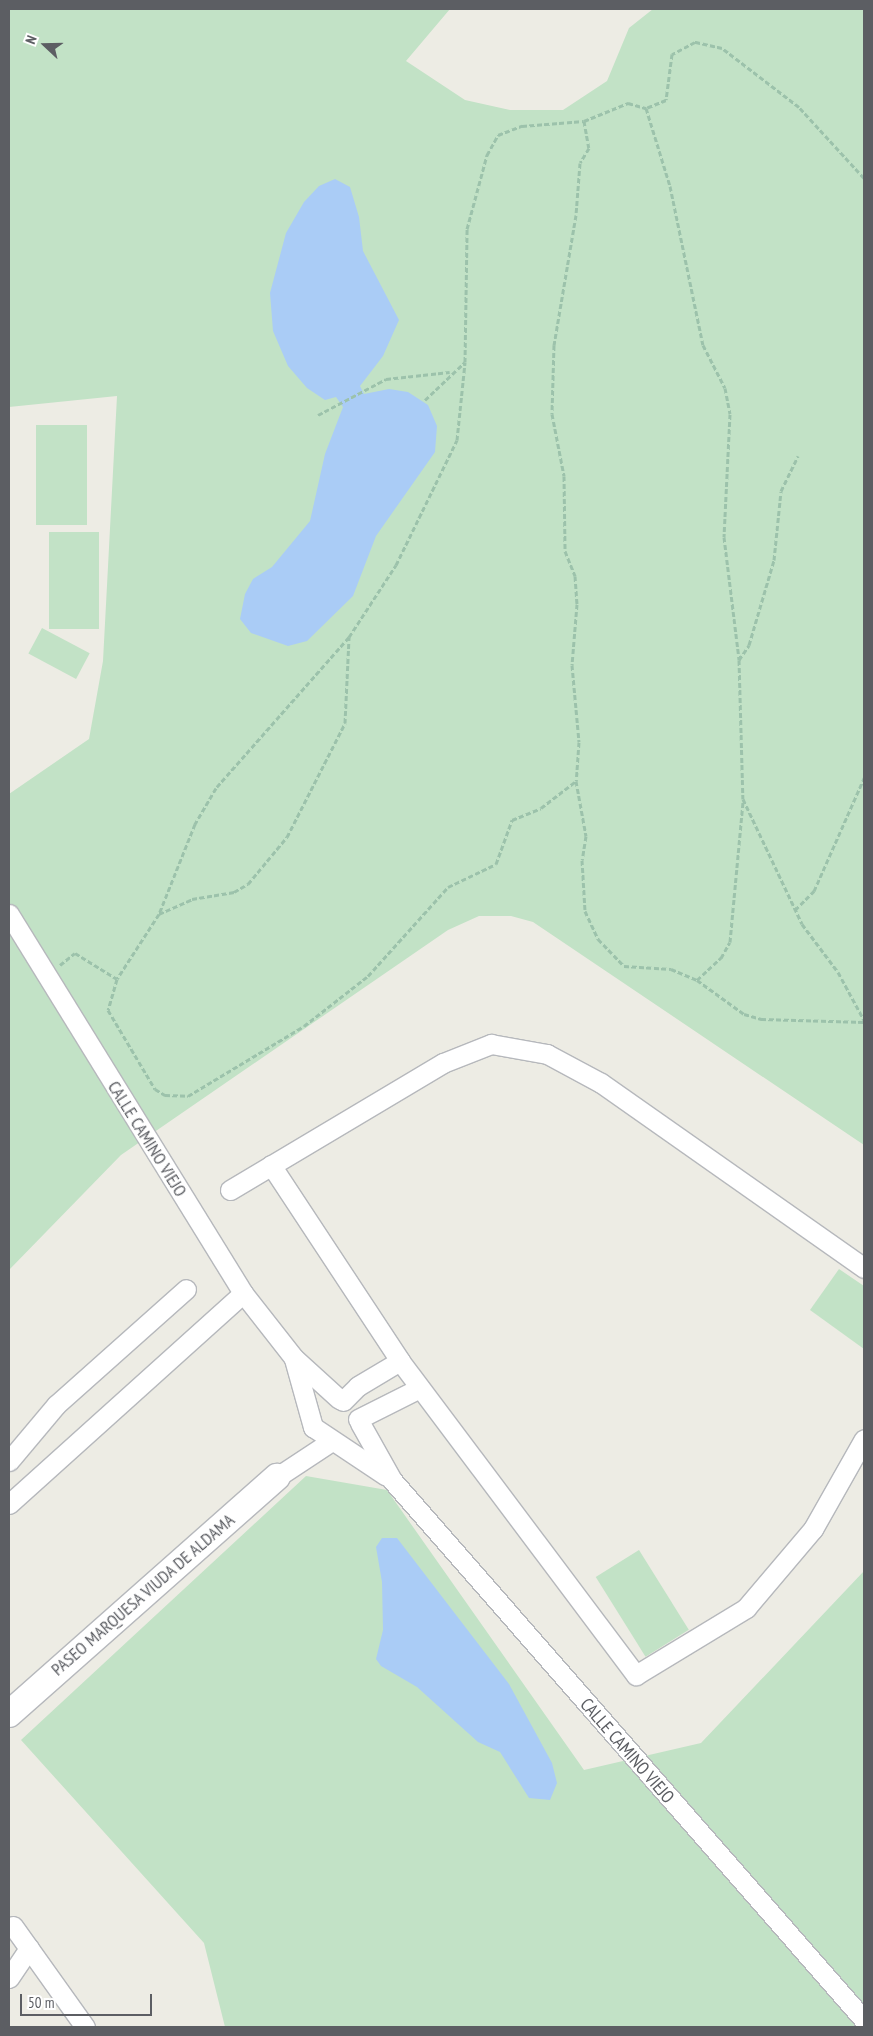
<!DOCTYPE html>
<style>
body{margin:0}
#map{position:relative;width:873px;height:2036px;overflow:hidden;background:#edece4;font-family:"PT Sans Narrow",sans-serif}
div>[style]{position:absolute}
.green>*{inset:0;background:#c2e2c6;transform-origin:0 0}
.water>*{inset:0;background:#aaccf6}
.path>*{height:3px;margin-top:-1.5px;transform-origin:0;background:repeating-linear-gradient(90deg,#9cc2ab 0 5px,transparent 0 7.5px)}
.roads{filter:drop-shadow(1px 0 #b6b8bc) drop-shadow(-1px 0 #b6b8bc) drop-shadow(0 1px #b6b8bc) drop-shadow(0 -1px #b6b8bc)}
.street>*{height:19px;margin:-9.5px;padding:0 9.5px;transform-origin:9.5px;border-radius:9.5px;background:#fff}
.secondary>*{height:26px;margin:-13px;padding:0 13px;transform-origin:13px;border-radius:13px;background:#fff}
span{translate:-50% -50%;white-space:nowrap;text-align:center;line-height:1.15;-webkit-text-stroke:4.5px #fff;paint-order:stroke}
.street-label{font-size:18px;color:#5c5e63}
.frame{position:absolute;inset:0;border:10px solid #5c5e63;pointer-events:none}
.north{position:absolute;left:20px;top:20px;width:50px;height:50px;-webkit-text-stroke:4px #fff;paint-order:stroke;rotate:291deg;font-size:14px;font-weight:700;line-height:20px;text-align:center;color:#5c5e63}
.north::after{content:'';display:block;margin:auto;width:18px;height:22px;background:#5c5e63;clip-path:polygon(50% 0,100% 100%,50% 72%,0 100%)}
.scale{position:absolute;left:20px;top:1994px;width:132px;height:22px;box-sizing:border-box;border:2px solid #5c5e63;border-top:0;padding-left:6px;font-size:15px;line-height:18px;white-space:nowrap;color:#5c5e63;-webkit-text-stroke:4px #fff;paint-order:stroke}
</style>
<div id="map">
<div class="green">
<i style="clip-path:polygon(9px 9px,450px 9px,406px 61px,465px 100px,510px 110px,563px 110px,607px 81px,629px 28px,653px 9px,864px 9px,864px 1145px,533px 922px,511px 916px,479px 916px,448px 930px,121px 1155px,9px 1270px,9px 794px,89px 739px,103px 661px,117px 396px,9px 407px)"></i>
<i style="left:36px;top:425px;width:51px;height:100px"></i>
<i style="left:49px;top:532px;width:50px;height:97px"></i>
<i style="left:42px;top:628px;width:54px;height:29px;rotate:28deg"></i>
<i style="clip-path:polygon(839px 1269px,864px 1286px,864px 1349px,810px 1310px)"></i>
<i style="clip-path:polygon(306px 1476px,387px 1490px,584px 1770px,701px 1743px,864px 1571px,864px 2027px,225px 2027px,204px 1943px,21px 1740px)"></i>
<i style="left:639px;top:1550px;width:94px;height:51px;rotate:58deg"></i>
</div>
<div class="water">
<i style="clip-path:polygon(335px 179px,350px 187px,359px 217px,363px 251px,399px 320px,383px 356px,360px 386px,364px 394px,389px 389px,408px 392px,428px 405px,437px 426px,435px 452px,376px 536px,353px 596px,307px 641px,288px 646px,251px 633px,240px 619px,245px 594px,253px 579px,272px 567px,310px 521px,325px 454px,343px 407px,336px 397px,325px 400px,307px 388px,288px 366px,273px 331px,270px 293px,286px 233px,304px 202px,319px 186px)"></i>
<i style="clip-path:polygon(382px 1538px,397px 1538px,509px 1684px,552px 1763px,557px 1783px,550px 1800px,529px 1798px,500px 1752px,478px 1742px,417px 1687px,381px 1666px,376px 1659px,383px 1630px,382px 1582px,376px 1547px)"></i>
</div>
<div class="path">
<i style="left:584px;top:121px;width:27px;rotate:80deg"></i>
<i style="left:589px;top:148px;width:17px;rotate:121deg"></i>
<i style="left:580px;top:163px;width:52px;rotate:94.4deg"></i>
<i style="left:576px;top:215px;width:132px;rotate:99.6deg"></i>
<i style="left:554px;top:345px;width:69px;rotate:91.7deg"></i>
<i style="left:552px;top:414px;width:63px;rotate:79deg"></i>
<i style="left:564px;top:476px;width:75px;rotate:89.2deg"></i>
<i style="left:565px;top:551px;width:27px;rotate:68deg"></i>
<i style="left:575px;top:576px;width:28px;rotate:86deg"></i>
<i style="left:577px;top:604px;width:61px;rotate:94.7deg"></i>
<i style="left:572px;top:665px;width:77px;rotate:84.8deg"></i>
<i style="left:579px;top:742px;width:39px;rotate:94deg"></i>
<i style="left:576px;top:781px;width:56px;rotate:79.7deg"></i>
<i style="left:586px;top:836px;width:24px;rotate:99deg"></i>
<i style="left:582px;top:860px;width:51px;rotate:86.6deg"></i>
<i style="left:585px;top:911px;width:31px;rotate:65deg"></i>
<i style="left:598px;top:939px;width:37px;rotate:46deg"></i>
<i style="left:624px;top:966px;width:47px;rotate:3.7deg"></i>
<i style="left:671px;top:969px;width:28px;rotate:23deg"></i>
<i style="left:697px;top:980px;width:58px;rotate:35.9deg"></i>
<i style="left:744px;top:1014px;width:18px;rotate:16deg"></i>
<i style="left:761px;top:1019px;width:103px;rotate:1.7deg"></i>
<i style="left:864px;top:178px;width:96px;rotate:-132.5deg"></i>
<i style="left:799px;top:107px;width:97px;rotate:-142.5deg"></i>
<i style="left:722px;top:48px;width:28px;rotate:-167deg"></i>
<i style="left:695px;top:42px;width:26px;rotate:152deg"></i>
<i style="left:672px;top:54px;width:46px;rotate:97.4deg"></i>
<i style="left:666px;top:100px;width:22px;rotate:158deg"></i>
<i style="left:646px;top:108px;width:82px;rotate:72.9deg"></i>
<i style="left:670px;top:186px;width:162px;rotate:78.3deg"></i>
<i style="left:703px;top:345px;width:48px;rotate:62.9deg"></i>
<i style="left:725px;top:388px;width:26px;rotate:79deg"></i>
<i style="left:730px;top:414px;width:123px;rotate:92.8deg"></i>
<i style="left:724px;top:537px;width:124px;rotate:83deg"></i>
<i style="left:739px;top:660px;width:139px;rotate:88.4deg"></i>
<i style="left:743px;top:799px;width:138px;rotate:64.7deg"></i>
<i style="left:802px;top:924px;width:60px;rotate:53.1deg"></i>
<i style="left:838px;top:972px;width:55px;rotate:61.6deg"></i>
<i style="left:425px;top:400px;width:55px;rotate:-43.5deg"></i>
<i style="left:318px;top:415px;width:77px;rotate:-27.9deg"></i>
<i style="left:386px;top:379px;width:64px;rotate:-6.2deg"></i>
<i style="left:349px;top:637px;width:201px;rotate:131.4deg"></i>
<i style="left:216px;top:788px;width:42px;rotate:120.3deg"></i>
<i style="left:195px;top:824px;width:97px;rotate:111.8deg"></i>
<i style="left:159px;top:914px;width:77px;rotate:122.9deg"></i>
<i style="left:117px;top:979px;width:32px;rotate:106deg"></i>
<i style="left:108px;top:1010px;width:92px;rotate:59.3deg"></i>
<i style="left:155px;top:1089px;width:12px;rotate:31deg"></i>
<i style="left:165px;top:1095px;width:23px;rotate:2deg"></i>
<i style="left:188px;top:1096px;width:135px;rotate:-31.1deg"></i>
<i style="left:304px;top:1026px;width:81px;rotate:-38deg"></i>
<i style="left:368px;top:976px;width:120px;rotate:-48deg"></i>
<i style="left:448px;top:887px;width:53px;rotate:-25.6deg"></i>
<i style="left:496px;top:864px;width:47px;rotate:-70deg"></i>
<i style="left:512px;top:820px;width:31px;rotate:-22deg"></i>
<i style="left:541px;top:808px;width:44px;rotate:-37.6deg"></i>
<i style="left:739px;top:660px;width:18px;rotate:-56deg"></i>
<i style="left:749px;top:645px;width:89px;rotate:-73.6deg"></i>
<i style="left:774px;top:560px;width:69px;rotate:-84.2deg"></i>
<i style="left:781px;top:491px;width:39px;rotate:-64deg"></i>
<i style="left:795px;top:910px;width:27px;rotate:-45deg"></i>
<i style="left:814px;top:891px;width:124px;rotate:-66.1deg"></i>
<i style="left:159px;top:914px;width:36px;rotate:-24deg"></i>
<i style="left:192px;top:899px;width:43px;rotate:-9.5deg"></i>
<i style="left:234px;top:892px;width:16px;rotate:-30deg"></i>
<i style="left:248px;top:884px;width:61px;rotate:-50.3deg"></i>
<i style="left:287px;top:837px;width:128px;rotate:-63deg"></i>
<i style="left:345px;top:723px;width:86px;rotate:-87.3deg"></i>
<i style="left:349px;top:637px;width:86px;rotate:-56.9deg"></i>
<i style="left:396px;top:565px;width:139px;rotate:-64deg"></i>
<i style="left:457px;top:440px;width:78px;rotate:-84.1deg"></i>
<i style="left:465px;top:362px;width:133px;rotate:-89.1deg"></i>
<i style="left:467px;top:229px;width:77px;rotate:-74.9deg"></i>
<i style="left:487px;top:155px;width:23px;rotate:-61deg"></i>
<i style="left:498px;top:135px;width:26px;rotate:-21deg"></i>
<i style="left:522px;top:126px;width:62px;rotate:-4.6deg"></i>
<i style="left:584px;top:121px;width:48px;rotate:-22.2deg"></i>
<i style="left:628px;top:103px;width:19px;rotate:16deg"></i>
<i style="left:60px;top:965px;width:19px;rotate:-39deg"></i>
<i style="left:75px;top:953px;width:49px;rotate:31.8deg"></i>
<i style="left:697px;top:980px;width:33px;rotate:-43deg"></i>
<i style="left:721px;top:958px;width:18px;rotate:-61deg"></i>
<i style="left:730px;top:942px;width:141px;rotate:-84.7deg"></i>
</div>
<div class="roads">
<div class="street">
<i style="left:9px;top:914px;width:445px;rotate:58.3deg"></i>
<i style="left:243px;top:1293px;width:83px;rotate:51.9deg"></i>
<i style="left:294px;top:1358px;width:61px;rotate:42.3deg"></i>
<i style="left:271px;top:1165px;width:235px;rotate:56.6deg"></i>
<i style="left:400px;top:1361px;width:393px;rotate:53.1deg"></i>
<i style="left:636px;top:1675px;width:129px;rotate:-31.3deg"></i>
<i style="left:746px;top:1608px;width:104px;rotate:-49.7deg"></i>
<i style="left:813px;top:1529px;width:103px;rotate:-60.5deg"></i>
<i style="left:230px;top:1190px;width:248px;rotate:-30.8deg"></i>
<i style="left:443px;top:1063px;width:52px;rotate:-21.6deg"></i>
<i style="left:491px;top:1044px;width:57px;rotate:10.1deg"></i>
<i style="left:547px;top:1054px;width:61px;rotate:28.2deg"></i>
<i style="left:601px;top:1083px;width:322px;rotate:35.1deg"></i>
<i style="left:294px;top:1359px;width:71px;rotate:74.4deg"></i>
<i style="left:313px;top:1427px;width:87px;rotate:33.7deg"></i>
<i style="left:343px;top:1401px;width:21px;rotate:-45deg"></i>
<i style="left:358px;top:1386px;width:49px;rotate:-30.8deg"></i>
<i style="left:358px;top:1419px;width:69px;rotate:-26.6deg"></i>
<i style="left:360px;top:1423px;width:65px;rotate:60.7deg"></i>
<i style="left:392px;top:1480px;width:717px;rotate:48.84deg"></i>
<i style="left:9px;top:1461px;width:73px;rotate:-50deg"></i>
<i style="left:56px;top:1405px;width:174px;rotate:-41.7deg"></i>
<i style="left:277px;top:1477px;width:64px;rotate:-33.4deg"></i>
<i style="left:9px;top:1504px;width:315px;rotate:-42deg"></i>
<i style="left:13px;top:1926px;width:124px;rotate:54.5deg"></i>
<i style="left:9px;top:1978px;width:36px;rotate:-56deg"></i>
</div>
<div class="secondary">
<i style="left:9px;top:1714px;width:358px;rotate:-41.5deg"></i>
</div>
</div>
<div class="street-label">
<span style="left:147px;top:1139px;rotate:58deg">CALLE CAMINO VIEJO</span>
<span style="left:143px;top:1595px;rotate:-41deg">PASEO MARQUESA VIUDA DE ALDAMA</span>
<span style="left:627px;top:1751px;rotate:49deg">CALLE CAMINO VIEJO</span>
</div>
<div class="frame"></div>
<div class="north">N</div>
<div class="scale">50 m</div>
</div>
